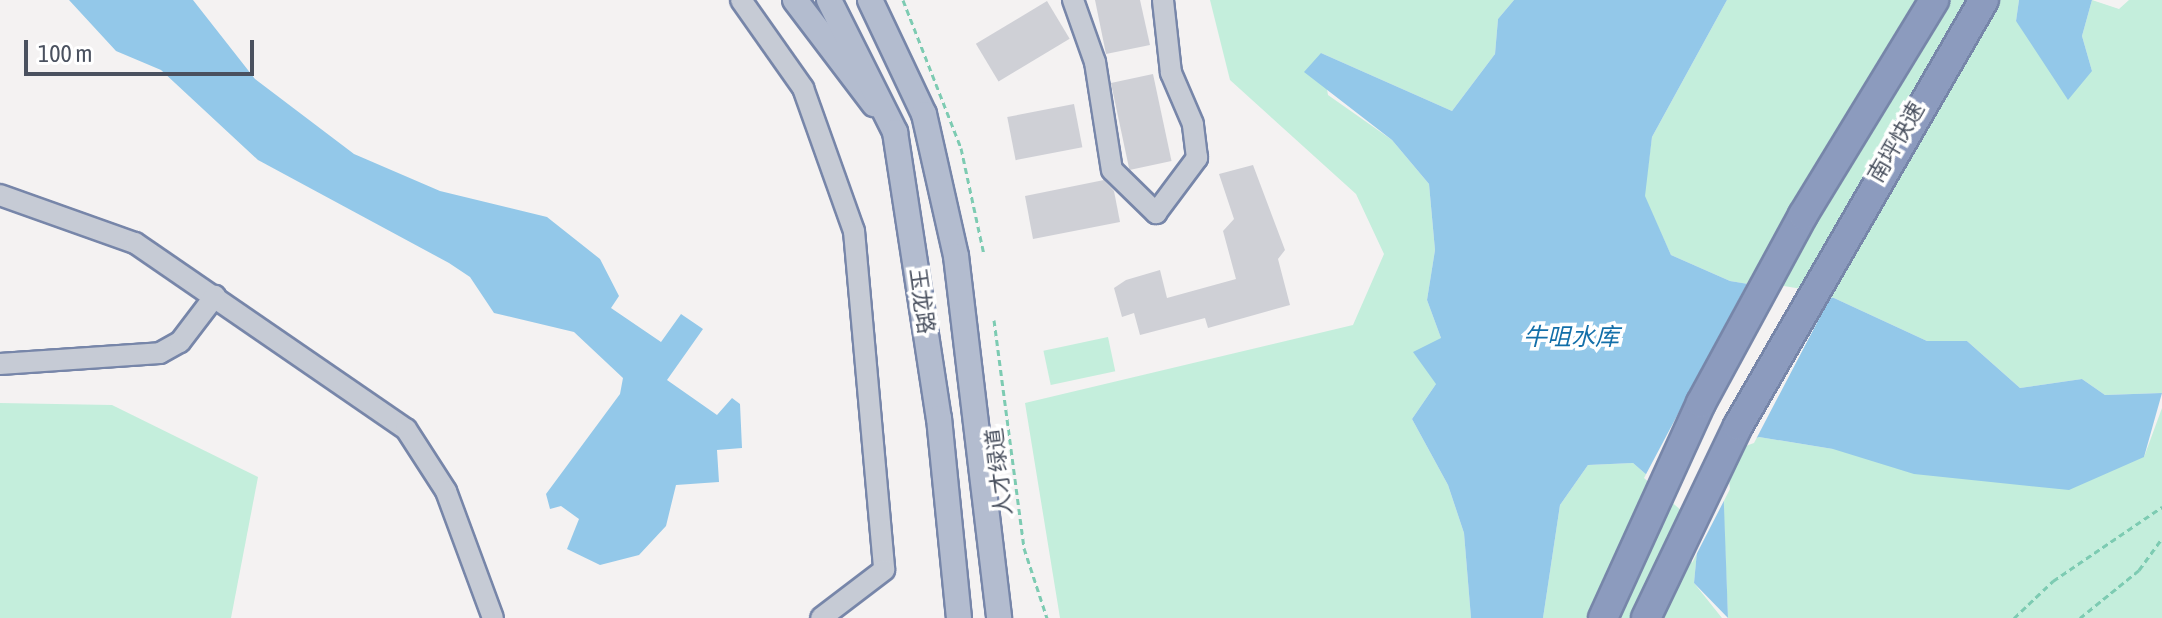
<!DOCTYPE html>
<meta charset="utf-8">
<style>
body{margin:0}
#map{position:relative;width:2162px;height:618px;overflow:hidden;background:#f4f2f2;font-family:"Asap Condensed","Noto Sans SC",sans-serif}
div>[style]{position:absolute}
.green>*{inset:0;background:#c4eedc;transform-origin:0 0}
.water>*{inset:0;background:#93c8e9}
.pier>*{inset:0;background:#f4f2f2}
.building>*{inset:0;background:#cfd0d6;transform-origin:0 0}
.path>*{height:3px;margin-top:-1.5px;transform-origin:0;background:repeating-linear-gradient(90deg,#7dcbb2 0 6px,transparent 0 10px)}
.roads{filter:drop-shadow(2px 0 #7786a9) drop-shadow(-2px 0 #7786a9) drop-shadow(0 2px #7786a9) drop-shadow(0 -2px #7786a9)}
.minor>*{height:20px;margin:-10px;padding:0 10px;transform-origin:10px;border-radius:10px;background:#c6cbd5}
.major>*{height:24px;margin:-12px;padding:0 12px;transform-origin:12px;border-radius:12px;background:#b3bccf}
.highway>*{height:28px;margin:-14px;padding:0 14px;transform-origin:14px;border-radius:14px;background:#8c9bbe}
span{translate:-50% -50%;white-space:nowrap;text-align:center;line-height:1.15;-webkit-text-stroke:7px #fff;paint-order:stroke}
.street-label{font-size:22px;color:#4a515f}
.water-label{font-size:24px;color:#136fa9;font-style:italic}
.scale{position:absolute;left:24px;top:40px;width:230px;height:36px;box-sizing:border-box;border:4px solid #4a515f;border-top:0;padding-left:10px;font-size:24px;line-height:28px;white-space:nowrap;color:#4a515f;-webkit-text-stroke:6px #fff;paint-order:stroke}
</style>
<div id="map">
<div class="green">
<i style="clip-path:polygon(1210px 0,1514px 0,1498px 19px,1495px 54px,1452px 111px,1321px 53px,1328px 95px,1392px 140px,1429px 184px,1435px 250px,1427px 300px,1441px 338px,1436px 384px,1412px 419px,1448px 485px,1464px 533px,1471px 618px,1060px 618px,1025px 403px,1353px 325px,1384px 254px,1356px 194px,1230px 80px)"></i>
<i style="clip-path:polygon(1727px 0,2019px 0,2016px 21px,2092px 71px,2082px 36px,2092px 0,2119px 9px,2129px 0,2162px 0,2162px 393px,2105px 395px,2082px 379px,2020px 388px,1967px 341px,1927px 341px,1834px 298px,1730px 281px,1671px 255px,1644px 196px,1652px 137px)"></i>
<i style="left:1108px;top:337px;width:35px;height:66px;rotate:78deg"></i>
<i style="clip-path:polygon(0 403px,112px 405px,258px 477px,231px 618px,0 618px)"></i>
<i style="clip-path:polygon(2162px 408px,2162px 618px,1728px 618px,1721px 451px,1759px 437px,1833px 449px,2144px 457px)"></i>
<i style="clip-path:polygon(1633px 463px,1686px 509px,1697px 551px,1694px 583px,1722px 618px,1543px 618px,1560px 505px,1588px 465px)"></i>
</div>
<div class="water">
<i style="clip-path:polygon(69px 0,193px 0,255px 79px,354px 154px,440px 191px,547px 217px,600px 259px,619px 296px,611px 308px,661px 342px,681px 314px,703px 329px,667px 380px,717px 415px,732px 398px,740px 404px,742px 448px,717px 450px,719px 482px,676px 485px,666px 526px,639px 555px,600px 565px,567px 549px,579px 519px,561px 506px,550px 509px,546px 494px,620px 394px,623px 378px,574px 332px,494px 313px,470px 277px,449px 263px,258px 160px,161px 70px,116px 51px)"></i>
<i style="clip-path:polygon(1514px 0,1727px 0,1652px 137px,1645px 196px,1671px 255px,1730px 281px,1834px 298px,1927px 341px,1967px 341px,2020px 388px,2082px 379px,2105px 395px,2162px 393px,2144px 457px,2069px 490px,1914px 474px,1833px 449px,1759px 437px,1722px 451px,1728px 618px,1694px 583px,1697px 551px,1686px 509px,1633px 463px,1588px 465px,1560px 505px,1543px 618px,1471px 618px,1464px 533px,1448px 485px,1412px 419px,1436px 384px,1413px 352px,1441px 338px,1427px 300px,1435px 250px,1429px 184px,1392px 140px,1304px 72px,1321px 53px,1452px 111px,1495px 54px,1498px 19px)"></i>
<i style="clip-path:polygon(2019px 0,2092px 0,2082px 36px,2092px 71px,2068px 100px,2016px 21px)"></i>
</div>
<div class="pier">
<i style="clip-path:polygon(1749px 280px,1832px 294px,1754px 443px,1726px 453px,1730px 489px,1692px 563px,1683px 512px,1644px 478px)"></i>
</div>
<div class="building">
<i style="clip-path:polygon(1095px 0,1140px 0,1150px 45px,1106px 54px)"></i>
<i style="left:1047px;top:1px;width:44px;height:83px;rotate:59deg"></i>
<i style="left:1153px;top:74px;width:89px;height:43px;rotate:78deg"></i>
<i style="left:1074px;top:104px;width:44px;height:68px;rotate:79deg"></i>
<i style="clip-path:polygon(1253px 165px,1285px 250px,1278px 259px,1290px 305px,1208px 328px,1205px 318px,1140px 335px,1134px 313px,1122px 317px,1114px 288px,1126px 280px,1160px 270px,1167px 298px,1236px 279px,1223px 231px,1234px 219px,1219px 174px)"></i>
<i style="clip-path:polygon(1104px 180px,1114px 191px,1120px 222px,1033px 239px,1025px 196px)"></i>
</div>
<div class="path">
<i style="left:903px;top:0;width:159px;rotate:68.6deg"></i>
<i style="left:961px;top:148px;width:108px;rotate:77.8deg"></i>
<i style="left:994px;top:320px;width:230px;rotate:82.5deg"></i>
<i style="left:1024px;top:548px;width:74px;rotate:71.8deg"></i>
<i style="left:2014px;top:618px;width:54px;rotate:-43.5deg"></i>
<i style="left:2053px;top:581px;width:132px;rotate:-34.2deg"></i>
<i style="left:2080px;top:618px;width:76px;rotate:-39.1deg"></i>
<i style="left:2139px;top:570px;width:39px;rotate:-54deg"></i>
</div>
<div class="roads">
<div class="minor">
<i style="left:741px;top:0;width:108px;rotate:54.8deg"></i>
<i style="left:803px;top:88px;width:152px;rotate:70.4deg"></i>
<i style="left:854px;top:231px;width:340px;rotate:84.9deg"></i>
<i style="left:884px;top:570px;width:79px;rotate:142.7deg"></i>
<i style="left:1073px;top:0;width:66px;rotate:70.5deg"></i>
<i style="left:1095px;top:62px;width:109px;rotate:81.1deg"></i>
<i style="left:1112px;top:170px;width:62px;rotate:44.3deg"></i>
<i style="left:1156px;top:213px;width:69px;rotate:-53.3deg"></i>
<i style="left:1197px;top:158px;width:34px;rotate:-97deg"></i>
<i style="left:1193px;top:124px;width:56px;rotate:-113.3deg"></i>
<i style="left:1171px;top:73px;width:73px;rotate:-96.3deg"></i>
<i style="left:0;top:195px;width:143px;rotate:19.6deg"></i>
<i style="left:135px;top:243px;width:329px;rotate:34.5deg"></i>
<i style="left:406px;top:429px;width:74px;rotate:57.2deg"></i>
<i style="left:446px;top:491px;width:135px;rotate:69.7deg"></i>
<i style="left:0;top:364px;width:160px;rotate:-3.9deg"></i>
<i style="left:160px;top:353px;width:23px;rotate:-29deg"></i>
<i style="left:180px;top:342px;width:58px;rotate:-52.7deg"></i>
</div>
<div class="major">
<i style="left:795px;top:0;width:131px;rotate:52.8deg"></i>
<i style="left:829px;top:0;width:148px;rotate:63.4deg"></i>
<i style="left:895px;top:132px;width:289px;rotate:81.3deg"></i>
<i style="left:939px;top:418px;width:201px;rotate:84.3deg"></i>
<i style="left:870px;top:0;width:126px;rotate:64.7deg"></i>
<i style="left:924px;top:114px;width:146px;rotate:77.3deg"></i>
<i style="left:956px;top:256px;width:365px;rotate:83.2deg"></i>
</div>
<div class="highway">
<i style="left:1603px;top:618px;width:236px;rotate:-65.5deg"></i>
<i style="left:1701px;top:403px;width:214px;rotate:-61.5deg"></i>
<i style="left:1803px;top:215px;width:252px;rotate:-58.6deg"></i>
<i style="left:1646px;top:618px;width:213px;rotate:-64.4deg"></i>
<i style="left:1738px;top:426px;width:492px;rotate:-60deg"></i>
</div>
</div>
<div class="street-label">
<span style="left:1896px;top:142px;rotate:-60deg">南坪快速</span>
<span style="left:922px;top:301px;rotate:82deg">玉龙路</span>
<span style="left:999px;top:472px;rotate:-97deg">人才绿道</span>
</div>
<div class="water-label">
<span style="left:1571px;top:337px">牛咀水库</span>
</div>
<div class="scale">100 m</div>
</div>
